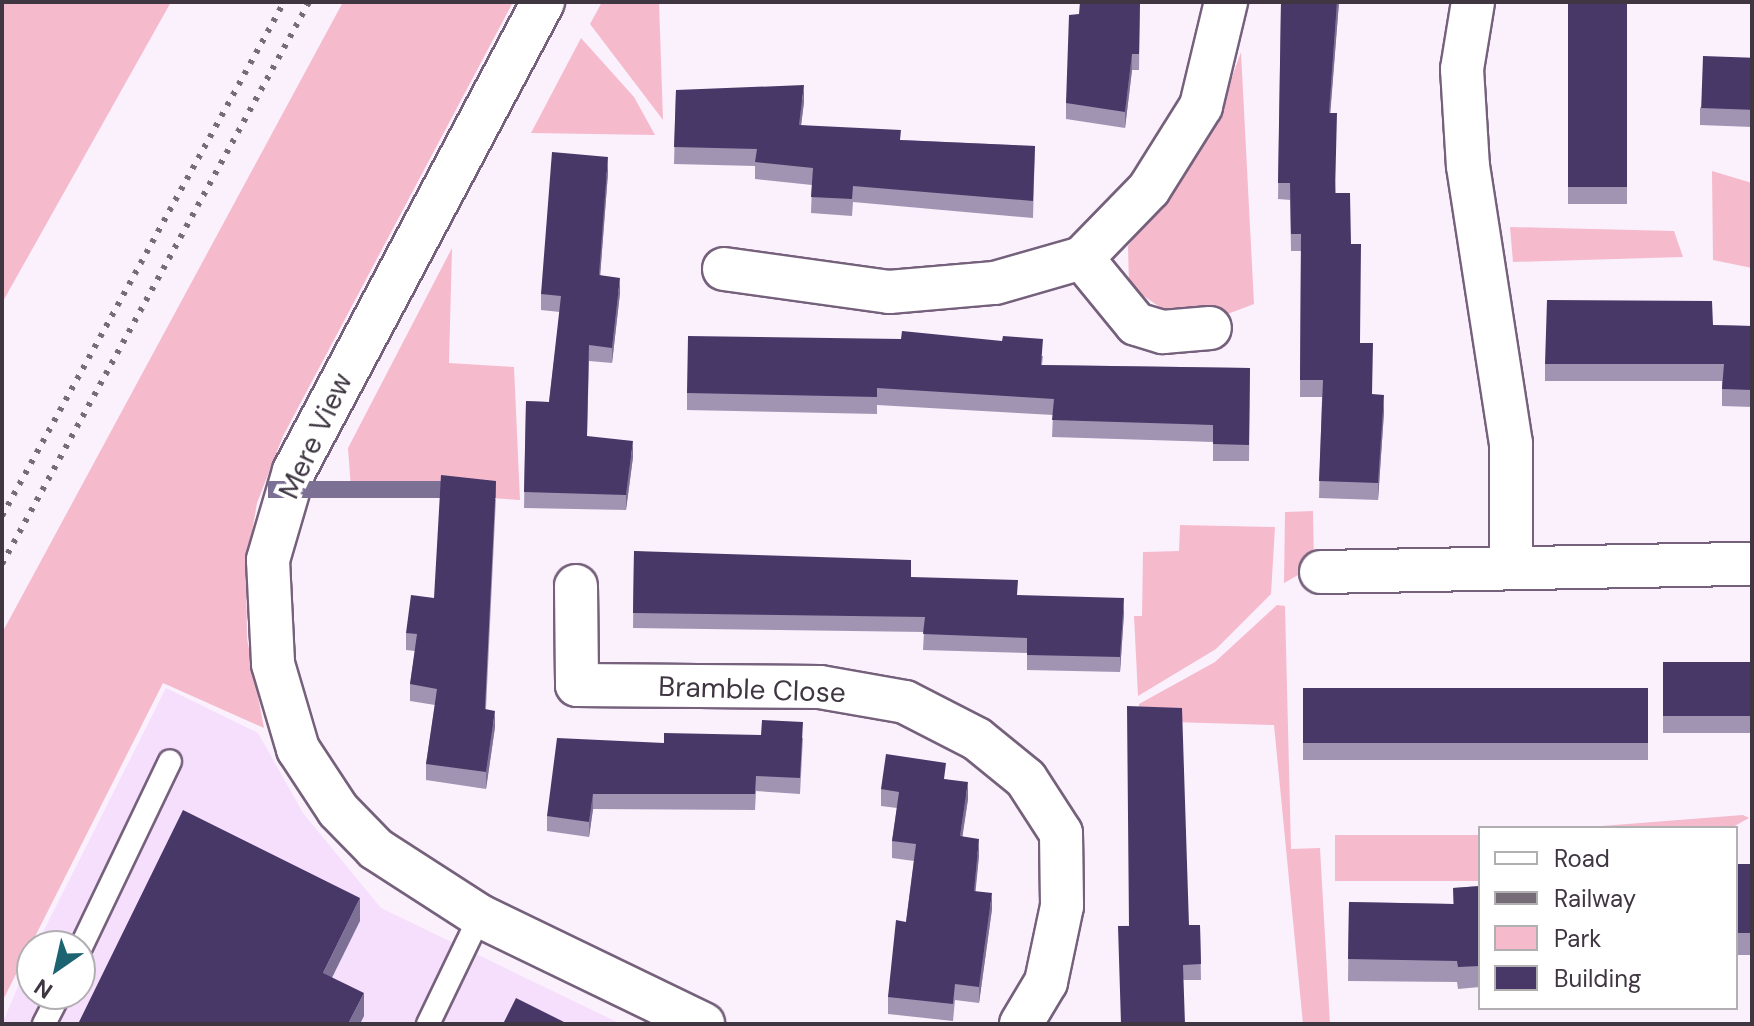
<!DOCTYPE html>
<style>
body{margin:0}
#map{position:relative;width:1754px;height:1026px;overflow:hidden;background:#faf1fd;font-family:"DM Sans",sans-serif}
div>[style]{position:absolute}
.built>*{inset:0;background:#f5dffd}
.green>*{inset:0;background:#f6bacd;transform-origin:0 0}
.roads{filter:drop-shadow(2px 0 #76617c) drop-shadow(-2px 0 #76617c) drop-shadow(0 2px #76617c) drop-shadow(0 -2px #76617c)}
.service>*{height:22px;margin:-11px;padding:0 11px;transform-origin:11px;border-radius:11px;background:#fff}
.minor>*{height:42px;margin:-21px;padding:0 21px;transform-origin:21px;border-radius:21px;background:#fff}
.rail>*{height:6px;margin-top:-3px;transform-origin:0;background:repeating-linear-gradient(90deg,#756c78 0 4px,transparent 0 12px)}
.wall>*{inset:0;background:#a194b2;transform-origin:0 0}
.shaded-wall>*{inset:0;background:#7d7095;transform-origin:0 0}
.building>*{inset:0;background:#483868;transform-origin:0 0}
span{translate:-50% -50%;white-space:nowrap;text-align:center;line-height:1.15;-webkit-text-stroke:8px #fff;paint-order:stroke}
.street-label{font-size:28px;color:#3f3642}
.frame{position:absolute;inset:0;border:4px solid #3f3642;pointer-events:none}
.legend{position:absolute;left:1478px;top:826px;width:260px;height:184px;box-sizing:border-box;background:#fff;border:2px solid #b2afb3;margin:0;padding:10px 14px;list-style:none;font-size:24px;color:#3f3642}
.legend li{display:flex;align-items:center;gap:16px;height:40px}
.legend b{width:40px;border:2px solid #b2afb3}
.north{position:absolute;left:16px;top:930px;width:80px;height:80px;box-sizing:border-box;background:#fff;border:2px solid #b2afb3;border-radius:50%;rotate:214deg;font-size:22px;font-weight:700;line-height:32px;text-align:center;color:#3f3642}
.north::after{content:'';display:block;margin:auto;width:28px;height:36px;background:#1d6473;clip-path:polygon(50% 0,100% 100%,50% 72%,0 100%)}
</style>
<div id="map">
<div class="built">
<i style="clip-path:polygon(166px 688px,258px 733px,303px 813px,381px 908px,621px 1024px,2px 1024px,32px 954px,32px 994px,80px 994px,80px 946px,36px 946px)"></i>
</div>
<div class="green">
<i style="clip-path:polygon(2px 2px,171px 2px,2px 303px)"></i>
<i style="clip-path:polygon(343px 2px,513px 2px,283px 436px,257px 503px,246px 566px,247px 638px,264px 728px,163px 683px,2px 1002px,2px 633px)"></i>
<i style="clip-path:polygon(602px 2px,659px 2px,663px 120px,590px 24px)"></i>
<i style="clip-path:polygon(581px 38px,634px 97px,655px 135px,531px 133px)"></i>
<i style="clip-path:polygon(1241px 52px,1254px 304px,1225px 315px,1170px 314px,1129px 286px,1128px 246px,1213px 130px)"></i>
<i style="clip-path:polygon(1712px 171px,1752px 183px,1752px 268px,1713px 260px)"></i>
<i style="clip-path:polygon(1510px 227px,1674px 231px,1683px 257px,1513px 262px)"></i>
<i style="clip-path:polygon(452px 248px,449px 363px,514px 367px,520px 500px,351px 489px,348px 448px)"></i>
<i style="clip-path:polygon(1313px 511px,1314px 566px,1284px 583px,1285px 512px)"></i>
<i style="clip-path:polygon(1180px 525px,1275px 527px,1271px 594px,1216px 649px,1138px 696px,1134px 616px,1142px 616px,1143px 552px,1179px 551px)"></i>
<i style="clip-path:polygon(1277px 605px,1285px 606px,1291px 849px,1320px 848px,1330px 1024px,1303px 1024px,1274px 725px,1139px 721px,1139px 704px,1215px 662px)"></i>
<i style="clip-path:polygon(1743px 815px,1749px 818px,1731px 828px,1576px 828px)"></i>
<i style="left:1480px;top:835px;width:46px;height:145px;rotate:90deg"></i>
</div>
<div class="roads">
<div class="service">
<i style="left:80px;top:949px;width:208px;rotate:-64.4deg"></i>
<i style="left:44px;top:1024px;width:34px;rotate:-63deg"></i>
<i style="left:428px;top:1024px;width:120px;rotate:-64.3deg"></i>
</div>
<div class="minor">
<i style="left:543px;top:2px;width:531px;rotate:117.96deg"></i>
<i style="left:294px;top:471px;width:93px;rotate:106.3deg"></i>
<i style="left:268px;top:560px;width:104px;rotate:87.2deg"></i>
<i style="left:273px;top:664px;width:89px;rotate:73.6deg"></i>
<i style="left:298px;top:749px;width:73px;rotate:56.7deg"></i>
<i style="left:338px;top:810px;width:54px;rotate:45.7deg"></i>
<i style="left:376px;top:849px;width:124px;rotate:32.8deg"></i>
<i style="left:480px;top:916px;width:248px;rotate:25.8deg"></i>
<i style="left:1473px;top:2px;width:68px;rotate:99.3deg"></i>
<i style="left:1462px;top:69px;width:97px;rotate:86.5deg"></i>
<i style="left:1468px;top:166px;width:280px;rotate:81.2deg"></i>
<i style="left:1511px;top:443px;width:124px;rotate:90deg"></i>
<i style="left:1082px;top:258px;width:85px;rotate:50.7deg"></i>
<i style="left:1136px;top:324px;width:28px;rotate:17deg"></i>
<i style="left:1163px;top:332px;width:47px;rotate:-4.9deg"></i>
<i style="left:724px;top:269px;width:167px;rotate:7.9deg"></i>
<i style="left:889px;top:292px;width:106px;rotate:-4.9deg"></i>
<i style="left:995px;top:283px;width:91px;rotate:-16deg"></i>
<i style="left:1082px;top:258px;width:96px;rotate:-45.8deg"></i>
<i style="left:1149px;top:189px;width:98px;rotate:-57.9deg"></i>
<i style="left:1201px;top:106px;width:107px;rotate:-76.5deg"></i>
<i style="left:1321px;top:572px;width:431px;rotate:-1.1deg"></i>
<i style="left:576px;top:586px;width:99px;rotate:89.4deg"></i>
<i style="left:577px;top:685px;width:243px;rotate:0.5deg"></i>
<i style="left:820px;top:687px;width:86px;rotate:10deg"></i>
<i style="left:905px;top:702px;width:81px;rotate:27.2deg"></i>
<i style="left:977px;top:739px;width:63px;rotate:39.2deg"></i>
<i style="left:1026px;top:779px;width:64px;rotate:57.1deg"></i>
<i style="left:1061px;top:833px;width:73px;rotate:89.2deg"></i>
<i style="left:1062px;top:906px;width:78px;rotate:101.9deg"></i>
<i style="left:1046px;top:982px;width:49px;rotate:120.8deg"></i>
</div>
</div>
<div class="rail">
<i style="left:2px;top:516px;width:586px;rotate:-61.25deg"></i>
<i style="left:2px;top:564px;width:640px;rotate:-61.35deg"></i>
</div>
<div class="wall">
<i style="clip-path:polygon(1140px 2px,1139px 70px,1132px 70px,1125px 128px,1066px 119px,1066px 103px,1079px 14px)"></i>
<i style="clip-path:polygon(1281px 2px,1339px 2px,1330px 113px,1336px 193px,1351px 244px,1360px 343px,1372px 394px,1384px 412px,1378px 500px,1319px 498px,1322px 397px,1300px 397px,1301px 251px,1291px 251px,1290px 200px,1278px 199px)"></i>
<i style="left:1568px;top:2px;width:59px;height:202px"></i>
<i style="clip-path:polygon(1752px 58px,1752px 127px,1700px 125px,1700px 108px)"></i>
<i style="clip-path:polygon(676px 90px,804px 102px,801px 125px,901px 140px,1035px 146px,1033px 218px,853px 202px,852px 216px,811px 213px,812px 185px,755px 179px,755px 166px,674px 164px)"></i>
<i style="clip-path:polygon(608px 173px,600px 275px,620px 293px,612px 363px,589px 361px,587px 436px,633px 457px,626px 510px,524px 508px,526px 401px,549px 402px,560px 312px,541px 310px,541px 294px)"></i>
<i style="clip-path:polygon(1713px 325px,1752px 326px,1752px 407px,1722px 406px,1722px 381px,1545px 381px,1545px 364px)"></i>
<i style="clip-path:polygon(1043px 356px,1042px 365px,1250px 368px,1249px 461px,1213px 461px,1213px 442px,1052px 437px,1053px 415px,877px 405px,877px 414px,687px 410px,687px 393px)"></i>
<i style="clip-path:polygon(496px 498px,486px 709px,495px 727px,486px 789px,426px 780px,426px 764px,435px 705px,410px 701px,410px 684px,415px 651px,406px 650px,406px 633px,434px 598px)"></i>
<i style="clip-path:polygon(634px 551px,911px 577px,1124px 613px,1120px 672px,1027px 670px,1027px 653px,923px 650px,924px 632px,633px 628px)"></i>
<i style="left:1752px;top:662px;width:71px;height:89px;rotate:90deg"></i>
<i style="left:1648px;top:688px;width:72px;height:345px;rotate:90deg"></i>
<i style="clip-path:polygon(803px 738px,800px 794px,756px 791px,755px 810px,593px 809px,589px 837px,547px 831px,547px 816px,664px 743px)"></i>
<i style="clip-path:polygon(946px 779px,968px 799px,962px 837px,979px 856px,975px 891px,992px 909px,979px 1003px,955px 1000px,953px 1021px,888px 1014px,888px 997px,906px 922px,914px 861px,892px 858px,892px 841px,897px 808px,881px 806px,881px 789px)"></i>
<i style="left:1752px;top:864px;width:91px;height:16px;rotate:90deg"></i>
<i style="clip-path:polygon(1480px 886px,1480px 987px,1458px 989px,1457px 982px,1348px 981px,1349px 902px,1453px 904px,1453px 888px)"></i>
<i style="clip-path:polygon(1200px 925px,1201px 980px,1184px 980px,1118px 926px)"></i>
</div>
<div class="shaded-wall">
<i style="clip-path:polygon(1337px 2px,1339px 2px,1329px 130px,1329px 113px)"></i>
<i style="clip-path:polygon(1132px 54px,1132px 70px,1125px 128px,1125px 112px)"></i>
<i style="clip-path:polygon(804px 85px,804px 102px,799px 142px,799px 125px)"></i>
<i style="clip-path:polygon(608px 157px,608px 173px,599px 291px,599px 275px)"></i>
<i style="clip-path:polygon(620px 278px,620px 293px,612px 363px,612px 348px)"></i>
<i style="clip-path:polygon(1384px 395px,1384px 412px,1378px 500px,1378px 483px)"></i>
<i style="clip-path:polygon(633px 441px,633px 457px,626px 510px,626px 495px)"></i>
<i style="left:496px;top:481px;width:17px;height:228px;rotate:90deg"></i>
<i style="clip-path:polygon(1124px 598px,1124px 613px,1120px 672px,1120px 657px)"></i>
<i style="clip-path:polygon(495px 711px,495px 727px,486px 789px,486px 772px)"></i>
<i style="clip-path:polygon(968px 782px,968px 799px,960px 853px,960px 836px)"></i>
<i style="clip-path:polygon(593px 794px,593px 809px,589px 837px,589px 822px)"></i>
<i style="clip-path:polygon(979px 839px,979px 856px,974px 907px,974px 891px)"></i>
<i style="clip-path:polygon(992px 893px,992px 909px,979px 1003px,979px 987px)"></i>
<i style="clip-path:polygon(360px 898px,360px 921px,323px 996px,323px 973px)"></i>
<i style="clip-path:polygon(364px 993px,364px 1016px,360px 1024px,348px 1024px)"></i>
</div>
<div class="building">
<i style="clip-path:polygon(1080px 2px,1140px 2px,1139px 54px,1132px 54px,1125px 112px,1066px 103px,1069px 15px,1079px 14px)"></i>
<i style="clip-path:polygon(1281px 2px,1337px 2px,1329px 113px,1337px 113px,1335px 193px,1350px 193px,1351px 244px,1361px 244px,1360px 343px,1373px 343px,1372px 394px,1384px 395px,1378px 483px,1319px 481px,1323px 380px,1300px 380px,1301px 234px,1291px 234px,1290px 183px,1278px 183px)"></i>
<i style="left:1568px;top:2px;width:59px;height:185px"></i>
<i style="left:1703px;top:56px;width:49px;height:52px;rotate:2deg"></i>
<i style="clip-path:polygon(804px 85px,799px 125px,901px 130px,900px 140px,1035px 146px,1033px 201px,853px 186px,852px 199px,811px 197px,813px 168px,755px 162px,757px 149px,674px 147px,676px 90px)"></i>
<i style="clip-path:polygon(552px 152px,608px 157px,599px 275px,620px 278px,612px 348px,589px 345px,587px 436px,633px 441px,626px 495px,524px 492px,526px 401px,549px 402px,561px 296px,541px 294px)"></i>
<i style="clip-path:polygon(1547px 300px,1712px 301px,1713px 325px,1752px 326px,1752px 390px,1722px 389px,1724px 364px,1545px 364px)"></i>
<i style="clip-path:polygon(902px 331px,1002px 341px,1003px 336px,1043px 339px,1041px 365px,1250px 368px,1249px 445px,1213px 444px,1213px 425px,1052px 420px,1054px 399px,877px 388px,877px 397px,687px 393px,688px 336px,901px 339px)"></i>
<i style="clip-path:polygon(441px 475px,496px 481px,485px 709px,495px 711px,486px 772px,426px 764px,437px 689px,410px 684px,417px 634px,406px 633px,411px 595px,434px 598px)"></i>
<i style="clip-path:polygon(634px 551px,911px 560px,911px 577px,1018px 580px,1017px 595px,1124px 598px,1120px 657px,1027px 655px,1027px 638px,923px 634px,925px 617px,633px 613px)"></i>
<i style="left:1752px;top:662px;width:54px;height:89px;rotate:90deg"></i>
<i style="left:1648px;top:688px;width:55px;height:345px;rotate:90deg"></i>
<i style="clip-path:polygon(1127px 706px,1182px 708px,1189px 925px,1200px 925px,1201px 964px,1183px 965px,1185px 1024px,1121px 1024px,1118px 926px,1129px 926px)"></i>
<i style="clip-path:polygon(762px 720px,803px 722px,800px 778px,756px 776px,755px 794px,593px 794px,589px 822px,547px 816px,557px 738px,664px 743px,664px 733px,761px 735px)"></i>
<i style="clip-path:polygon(886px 754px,946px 763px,944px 779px,968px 782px,960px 836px,979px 839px,974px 891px,992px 893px,979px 987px,955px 984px,953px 1004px,888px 997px,896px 920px,906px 922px,916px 844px,892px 841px,899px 792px,881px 789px)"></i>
<i style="clip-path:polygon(183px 810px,360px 898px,323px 973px,364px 993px,348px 1024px,78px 1024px)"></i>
<i style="left:1752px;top:864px;width:69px;height:16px;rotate:90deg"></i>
<i style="clip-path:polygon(1480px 886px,1480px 966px,1458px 967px,1457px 961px,1348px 959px,1349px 902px,1454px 904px,1453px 888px)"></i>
<i style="clip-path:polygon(516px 998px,568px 1024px,503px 1024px)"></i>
</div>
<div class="street-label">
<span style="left:316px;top:436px;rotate:-65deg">Mere View</span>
<span style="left:752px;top:690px;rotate:2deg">Bramble Close</span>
</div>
<div class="frame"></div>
<ul class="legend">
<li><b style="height:10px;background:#fff"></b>Road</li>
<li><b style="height:10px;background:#756c78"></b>Railway</li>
<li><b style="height:22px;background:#f6bacd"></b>Park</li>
<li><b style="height:22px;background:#483868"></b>Building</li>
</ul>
<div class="north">N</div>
</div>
